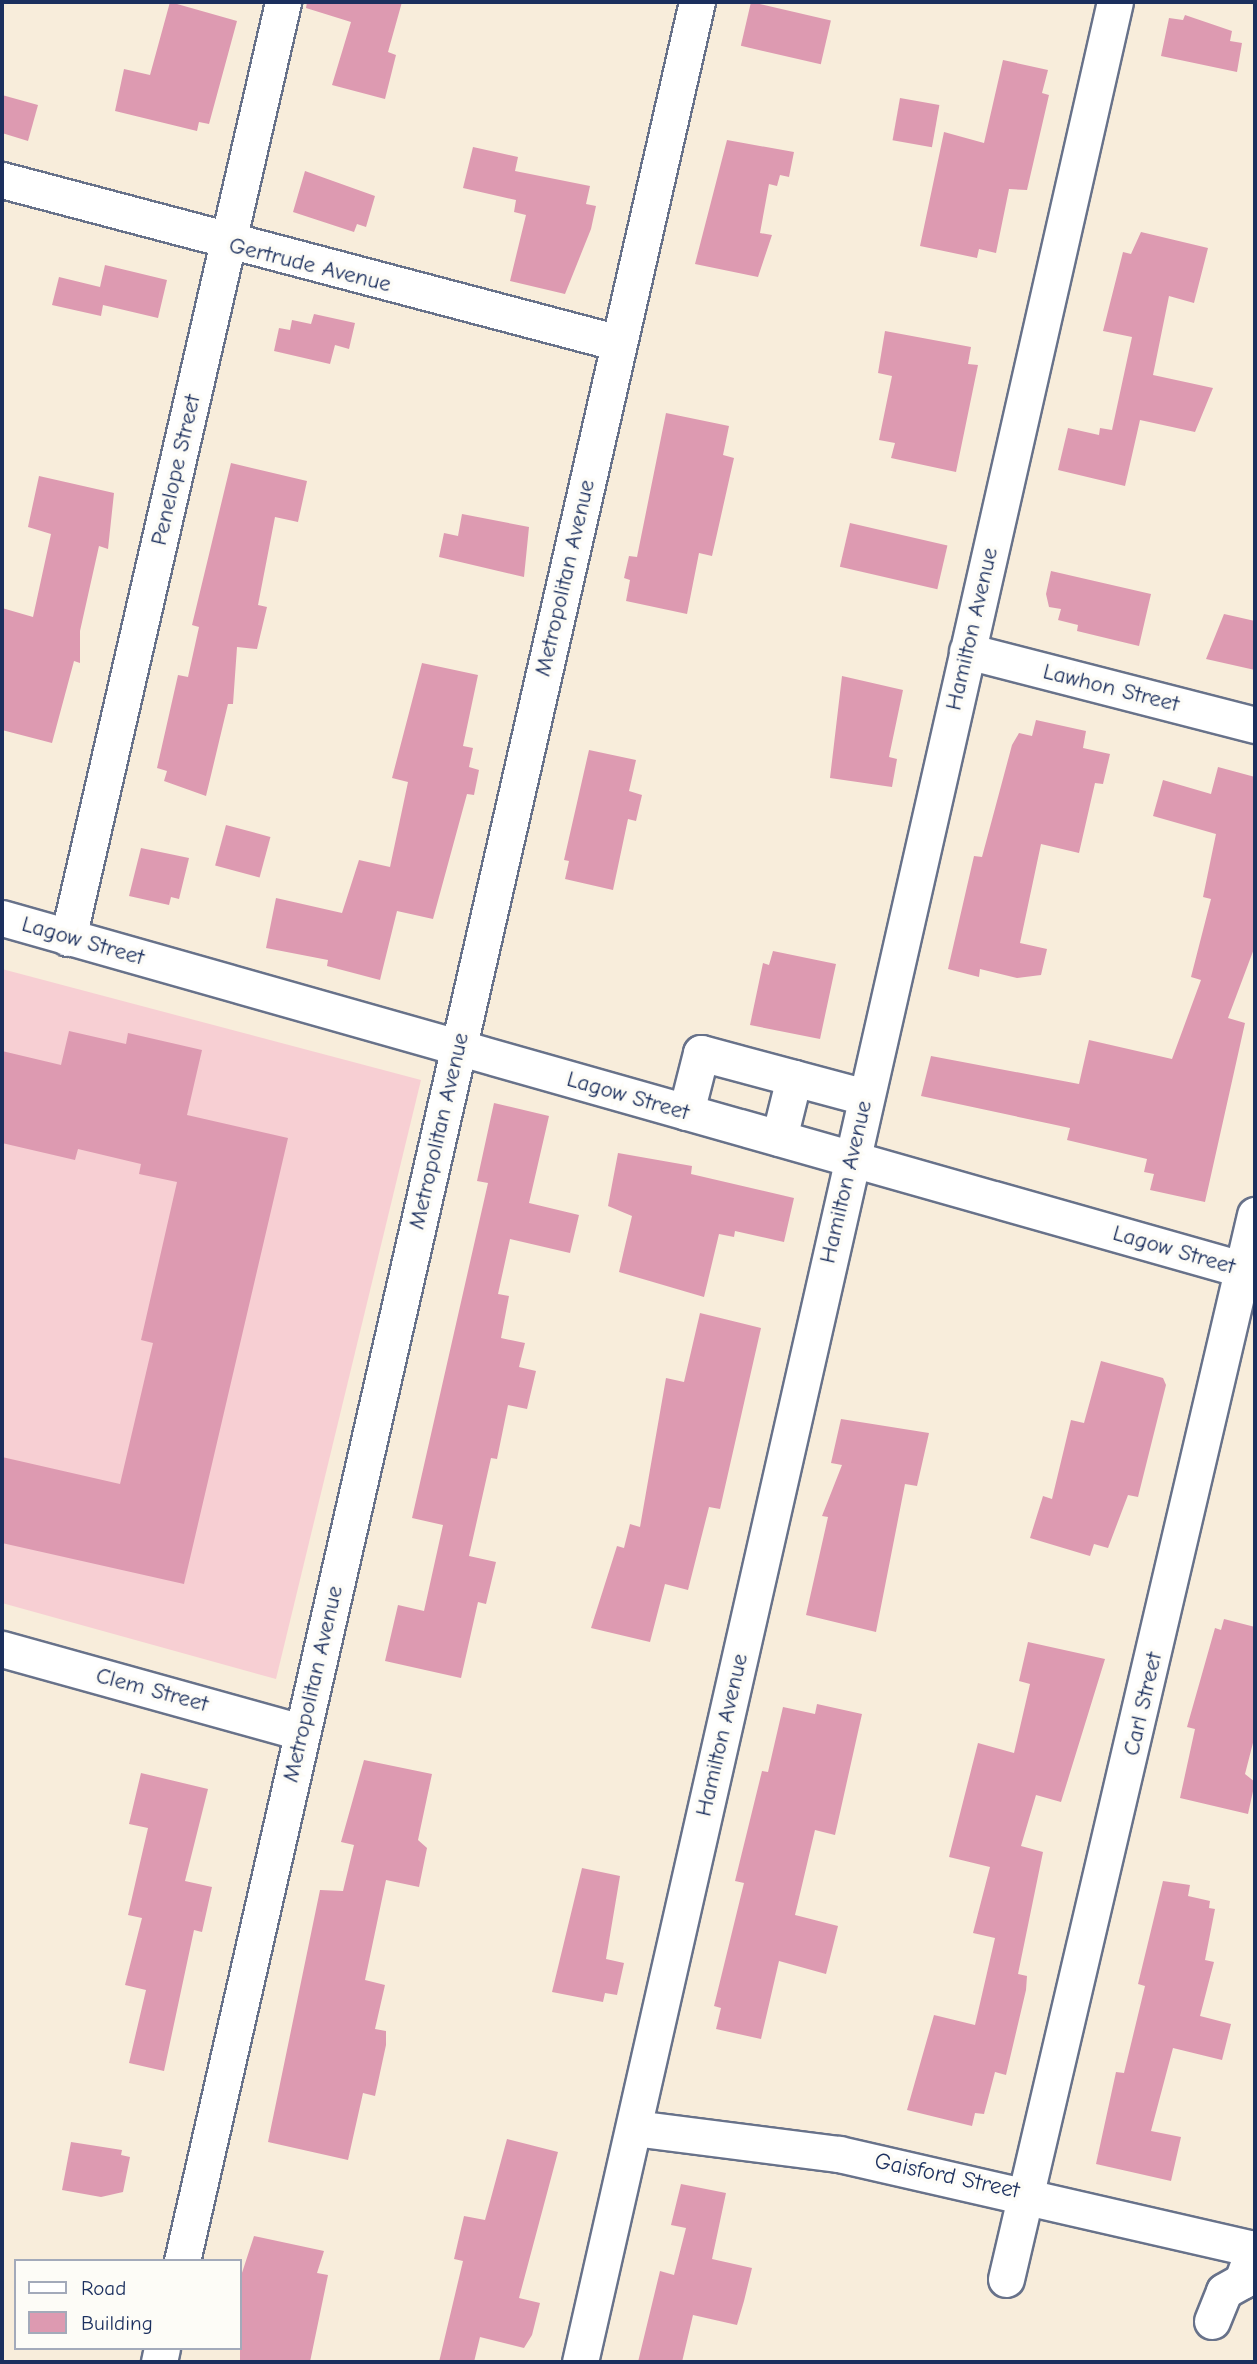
<!DOCTYPE html>
<style>
body{margin:0}
#map{position:relative;width:1257px;height:2364px;overflow:hidden;background:#f8eddb;font-family:"Comic Neue",sans-serif}
div>[style]{position:absolute}
.built>*{inset:0;background:#f7cfd3}
.building>*{inset:0;background:#dd9ab1;transform-origin:0 0}
.roads{filter:drop-shadow(2px 0 #68728a) drop-shadow(-2px 0 #68728a) drop-shadow(0 2px #68728a) drop-shadow(0 -2px #68728a)}
.minor>*{height:35px;margin:-17.5px;padding:0 17.5px;transform-origin:17.5px;border-radius:17.5px;background:#fff}
span{translate:-50% -50%;white-space:nowrap;text-align:center;line-height:1.15;-webkit-text-stroke:7px #fdfcf7;paint-order:stroke}
.street-label{font-size:23px;color:#1b2f5e}
.frame{position:absolute;inset:0;border:4px solid #1b2f5e;pointer-events:none}
.legend{position:absolute;left:14px;top:2259px;width:228px;height:91px;box-sizing:border-box;background:#fdfcf7;border:2px solid #a3aaba;margin:0;padding:9px 12px;list-style:none;font-size:21px;color:#1b2f5e}
.legend li{display:flex;align-items:center;gap:14px;height:35px}
.legend b{width:35px;border:2px solid #a3aaba}
</style>
<div id="map">
<div class="built">
<i style="clip-path:polygon(2px 969px,421px 1080px,276px 1679px,2px 1603px)"></i>
</div>
<div class="building">
<i style="clip-path:polygon(170px 2px,237px 21px,209px 124px,199px 122px,197px 131px,115px 111px,124px 69px,150px 75px)"></i>
<i style="clip-path:polygon(307px 2px,402px 2px,388px 52px,396px 55px,385px 99px,332px 85px,351px 22px,306px 8px)"></i>
<i style="left:751px;top:2px;width:82px;height:45px;rotate:13deg"></i>
<i style="clip-path:polygon(1185px 15px,1232px 31px,1230px 41px,1242px 43px,1237px 72px,1161px 56px,1169px 18px,1183px 20px)"></i>
<i style="clip-path:polygon(1003px 60px,1048px 70px,1042px 93px,1049px 95px,1027px 190px,1009px 189px,996px 253px,979px 249px,977px 258px,920px 246px,944px 132px,984px 143px)"></i>
<i style="clip-path:polygon(2px 95px,38px 105px,28px 141px,2px 133px)"></i>
<i style="left:900px;top:98px;width:40px;height:43px;rotate:10deg"></i>
<i style="clip-path:polygon(727px 140px,794px 152px,789px 177px,780px 175px,777px 186px,769px 184px,760px 233px,772px 235px,758px 277px,695px 264px)"></i>
<i style="clip-path:polygon(473px 147px,518px 157px,515px 171px,590px 186px,586px 204px,596px 206px,591px 229px,565px 294px,510px 281px,526px 215px,514px 212px,516px 200px,463px 188px)"></i>
<i style="clip-path:polygon(305px 171px,375px 196px,366px 227px,357px 224px,354px 232px,293px 212px)"></i>
<i style="clip-path:polygon(1141px 232px,1208px 248px,1194px 303px,1169px 296px,1153px 375px,1213px 388px,1195px 432px,1140px 420px,1125px 486px,1058px 470px,1068px 428px,1099px 435px,1100px 428px,1112px 430px,1132px 337px,1103px 331px,1123px 252px,1131px 254px)"></i>
<i style="clip-path:polygon(105px 265px,167px 280px,158px 318px,103px 305px,101px 316px,52px 305px,59px 277px,100px 287px)"></i>
<i style="clip-path:polygon(314px 314px,355px 323px,349px 349px,335px 345px,330px 364px,274px 351px,279px 328px,290px 330px,292px 320px,311px 324px)"></i>
<i style="clip-path:polygon(885px 331px,971px 347px,968px 364px,978px 365px,956px 472px,891px 458px,895px 443px,879px 440px,892px 376px,878px 373px)"></i>
<i style="clip-path:polygon(666px 413px,729px 426px,723px 455px,734px 458px,712px 556px,699px 553px,687px 614px,626px 601px,630px 580px,624px 578px,629px 556px,637px 557px)"></i>
<i style="clip-path:polygon(231px 463px,307px 481px,298px 522px,275px 517px,258px 605px,267px 607px,257px 649px,237px 647px,233px 704px,228px 704px,206px 796px,164px 781px,167px 771px,157px 768px,178px 675px,188px 677px,199px 627px,192px 625px)"></i>
<i style="clip-path:polygon(39px 476px,114px 493px,108px 549px,99px 546px,80px 631px,80px 663px,74px 661px,52px 743px,2px 730px,2px 608px,33px 617px,51px 534px,28px 527px)"></i>
<i style="clip-path:polygon(462px 514px,529px 527px,524px 577px,439px 557px,444px 533px,458px 536px)"></i>
<i style="left:850px;top:523px;width:100px;height:45px;rotate:13deg"></i>
<i style="clip-path:polygon(1051px 571px,1151px 594px,1139px 646px,1077px 631px,1078px 625px,1058px 620px,1061px 609px,1049px 607px,1046px 594px)"></i>
<i style="clip-path:polygon(1224px 614px,1255px 621px,1255px 670px,1206px 659px)"></i>
<i style="clip-path:polygon(422px 663px,478px 675px,463px 746px,473px 748px,469px 767px,479px 770px,474px 795px,467px 794px,433px 919px,397px 911px,380px 980px,327px 966px,328px 960px,266px 948px,276px 898px,342px 913px,359px 860px,390px 867px,408px 782px,392px 778px)"></i>
<i style="clip-path:polygon(842px 676px,903px 690px,889px 757px,897px 759px,892px 787px,830px 778px)"></i>
<i style="clip-path:polygon(1036px 720px,1086px 731px,1083px 748px,1110px 754px,1103px 784px,1095px 783px,1079px 853px,1041px 844px,1020px 943px,1047px 949px,1041px 975px,1017px 978px,980px 969px,979px 977px,948px 969px,974px 856px,982px 857px,1012px 745px,1019px 733px,1032px 736px)"></i>
<i style="clip-path:polygon(589px 750px,636px 760px,629px 791px,642px 795px,636px 821px,628px 819px,613px 890px,565px 879px,569px 861px,564px 860px)"></i>
<i style="clip-path:polygon(1218px 767px,1255px 777px,1255px 946px,1228px 1018px,1245px 1023px,1205px 1202px,1150px 1190px,1154px 1174px,1144px 1172px,1147px 1159px,1067px 1140px,1070px 1128px,921px 1096px,931px 1056px,1079px 1084px,1089px 1040px,1172px 1059px,1201px 980px,1191px 977px,1211px 899px,1203px 897px,1216px 834px,1153px 816px,1163px 780px,1211px 794px)"></i>
<i style="left:226px;top:825px;width:46px;height:42px;rotate:15deg"></i>
<i style="clip-path:polygon(141px 848px,189px 858px,179px 899px,171px 897px,169px 905px,129px 896px)"></i>
<i style="clip-path:polygon(773px 951px,836px 964px,820px 1039px,750px 1025px,763px 963px,769px 965px)"></i>
<i style="clip-path:polygon(69px 1031px,126px 1044px,128px 1033px,202px 1050px,187px 1115px,288px 1138px,184px 1584px,2px 1543px,2px 1457px,120px 1484px,153px 1343px,141px 1340px,177px 1182px,139px 1174px,141px 1164px,78px 1149px,75px 1160px,2px 1143px,2px 1051px,61px 1065px)"></i>
<i style="clip-path:polygon(494px 1103px,549px 1116px,529px 1203px,579px 1215px,570px 1253px,510px 1239px,498px 1294px,509px 1296px,501px 1338px,525px 1343px,519px 1367px,536px 1371px,527px 1409px,508px 1405px,497px 1459px,491px 1458px,469px 1556px,496px 1562px,486px 1604px,478px 1602px,461px 1678px,385px 1661px,398px 1605px,424px 1611px,443px 1525px,412px 1518px,488px 1183px,477px 1181px)"></i>
<i style="clip-path:polygon(618px 1153px,692px 1166px,691px 1174px,794px 1198px,784px 1242px,735px 1231px,734px 1237px,719px 1234px,704px 1297px,619px 1272px,632px 1216px,608px 1206px)"></i>
<i style="clip-path:polygon(700px 1313px,761px 1328px,720px 1509px,709px 1507px,688px 1590px,665px 1584px,650px 1642px,591px 1628px,617px 1546px,624px 1548px,630px 1524px,640px 1527px,666px 1378px,684px 1382px)"></i>
<i style="clip-path:polygon(1101px 1361px,1163px 1378px,1166px 1385px,1138px 1497px,1128px 1495px,1108px 1548px,1094px 1544px,1090px 1556px,1030px 1538px,1043px 1496px,1052px 1499px,1071px 1420px,1084px 1423px)"></i>
<i style="clip-path:polygon(841px 1419px,929px 1433px,917px 1486px,905px 1484px,876px 1632px,806px 1615px,828px 1517px,822px 1516px,842px 1465px,831px 1463px)"></i>
<i style="clip-path:polygon(1224px 1619px,1255px 1627px,1255px 1735px,1245px 1774px,1255px 1782px,1248px 1814px,1180px 1798px,1195px 1729px,1187px 1727px,1215px 1628px,1221px 1630px)"></i>
<i style="clip-path:polygon(1028px 1642px,1105px 1659px,1061px 1802px,1036px 1795px,1021px 1846px,1043px 1852px,1018px 1974px,1027px 1976px,1026px 1990px,1006px 2075px,995px 2072px,984px 2114px,975px 2113px,972px 2126px,907px 2110px,934px 2015px,975px 2025px,995px 1938px,973px 1933px,990px 1867px,949px 1857px,978px 1743px,1014px 1753px,1030px 1684px,1019px 1681px)"></i>
<i style="clip-path:polygon(817px 1704px,862px 1714px,835px 1835px,815px 1830px,795px 1915px,838px 1926px,826px 1974px,779px 1961px,761px 2039px,716px 2029px,721px 2008px,714px 2006px,744px 1883px,735px 1881px,762px 1771px,768px 1772px,783px 1707px,815px 1714px)"></i>
<i style="clip-path:polygon(364px 1760px,432px 1774px,418px 1840px,427px 1848px,419px 1887px,386px 1880px,365px 1980px,385px 1985px,375px 2029px,386px 2031px,386px 2045px,375px 2096px,363px 2093px,348px 2160px,268px 2142px,320px 1890px,343px 1891px,354px 1845px,341px 1842px)"></i>
<i style="clip-path:polygon(141px 1773px,208px 1789px,185px 1881px,212px 1887px,202px 1932px,194px 1930px,164px 2071px,129px 2063px,146px 1990px,125px 1985px,142px 1918px,128px 1915px,148px 1828px,129px 1824px)"></i>
<i style="clip-path:polygon(582px 1868px,620px 1876px,606px 1959px,624px 1963px,617px 1995px,605px 1993px,603px 2002px,552px 1992px)"></i>
<i style="clip-path:polygon(1163px 1881px,1190px 1885px,1188px 1896px,1210px 1901px,1209px 1908px,1215px 1909px,1205px 1960px,1214px 1962px,1200px 2016px,1231px 2024px,1222px 2060px,1173px 2048px,1151px 2131px,1181px 2137px,1171px 2181px,1096px 2164px,1116px 2072px,1124px 2073px,1145px 1986px,1138px 1984px)"></i>
<i style="clip-path:polygon(507px 2139px,558px 2152px,519px 2298px,540px 2303px,532px 2335px,524px 2348px,480px 2337px,474px 2362px,439px 2362px,463px 2261px,454px 2259px,464px 2216px,485px 2220px)"></i>
<i style="clip-path:polygon(71px 2142px,122px 2150px,121px 2155px,130px 2157px,123px 2192px,101px 2197px,62px 2190px)"></i>
<i style="clip-path:polygon(681px 2184px,726px 2193px,712px 2259px,752px 2268px,744px 2301px,737px 2325px,693px 2315px,682px 2362px,638px 2362px,660px 2271px,674px 2275px,686px 2228px,671px 2225px)"></i>
<i style="clip-path:polygon(254px 2236px,324px 2251px,317px 2273px,328px 2275px,310px 2362px,240px 2362px,240px 2279px)"></i>
</div>
<div class="roads">
<div class="minor">
<i style="left:2px;top:180px;width:638px;rotate:14.8deg"></i>
<i style="left:967px;top:651px;width:297px;rotate:14.4deg"></i>
<i style="left:2px;top:918px;width:1302px;rotate:15.82deg"></i>
<i style="left:68px;top:938px;width:960px;rotate:-77.06deg"></i>
<i style="left:686px;top:1112px;width:61px;rotate:-75.7deg"></i>
<i style="left:701px;top:1053px;width:170px;rotate:15deg"></i>
<i style="left:779px;top:1138px;width:62px;rotate:-76deg"></i>
<i style="left:2px;top:1649px;width:311px;rotate:15.5deg"></i>
<i style="left:635px;top:2128px;width:206px;rotate:7.3deg"></i>
<i style="left:839px;top:2154px;width:427px;rotate:12.9deg"></i>
<i style="left:182px;top:2261px;width:2317px;rotate:-77.16deg"></i>
<i style="left:1006px;top:2279px;width:1093px;rotate:-76.83deg"></i>
<i style="left:1212px;top:2321px;width:32px;rotate:-68deg"></i>
<i style="left:1224px;top:2291px;width:21px;rotate:-29deg"></i>
<i style="left:1242px;top:2281px;width:35px;rotate:-70deg"></i>
<i style="left:159px;top:2362px;width:14px;rotate:-78deg"></i>
<i style="left:580px;top:2362px;width:2420px;rotate:-77.23deg"></i>
</div>
</div>
<div class="street-label">
<span style="left:310px;top:265px;rotate:14deg">Gertrude Avenue</span>
<span style="left:176px;top:470px;rotate:-77deg">Penelope Street</span>
<span style="left:565px;top:578px;rotate:-77deg">Metropolitan Avenue</span>
<span style="left:972px;top:629px;rotate:-77deg">Hamilton Avenue</span>
<span style="left:1111px;top:688px;rotate:14deg">Lawhon Street</span>
<span style="left:83px;top:941px;rotate:16deg">Lagow Street</span>
<span style="left:628px;top:1096px;rotate:16deg">Lagow Street</span>
<span style="left:439px;top:1131px;rotate:-77deg">Metropolitan Avenue</span>
<span style="left:846px;top:1182px;rotate:-77deg">Hamilton Avenue</span>
<span style="left:1174px;top:1250px;rotate:16deg">Lagow Street</span>
<span style="left:313px;top:1684px;rotate:-77deg">Metropolitan Avenue</span>
<span style="left:152px;top:1690px;rotate:15deg">Clem Street</span>
<span style="left:1143px;top:1704px;rotate:-77deg">Carl Street</span>
<span style="left:722px;top:1735px;rotate:-77deg">Hamilton Avenue</span>
<span style="left:947px;top:2176px;rotate:12deg">Gaisford Street</span>
</div>
<div class="frame"></div>
<ul class="legend">
<li><b style="height:9px;background:#fff"></b>Road</li>
<li><b style="height:19px;background:#dd9ab1"></b>Building</li>
</ul>
</div>
